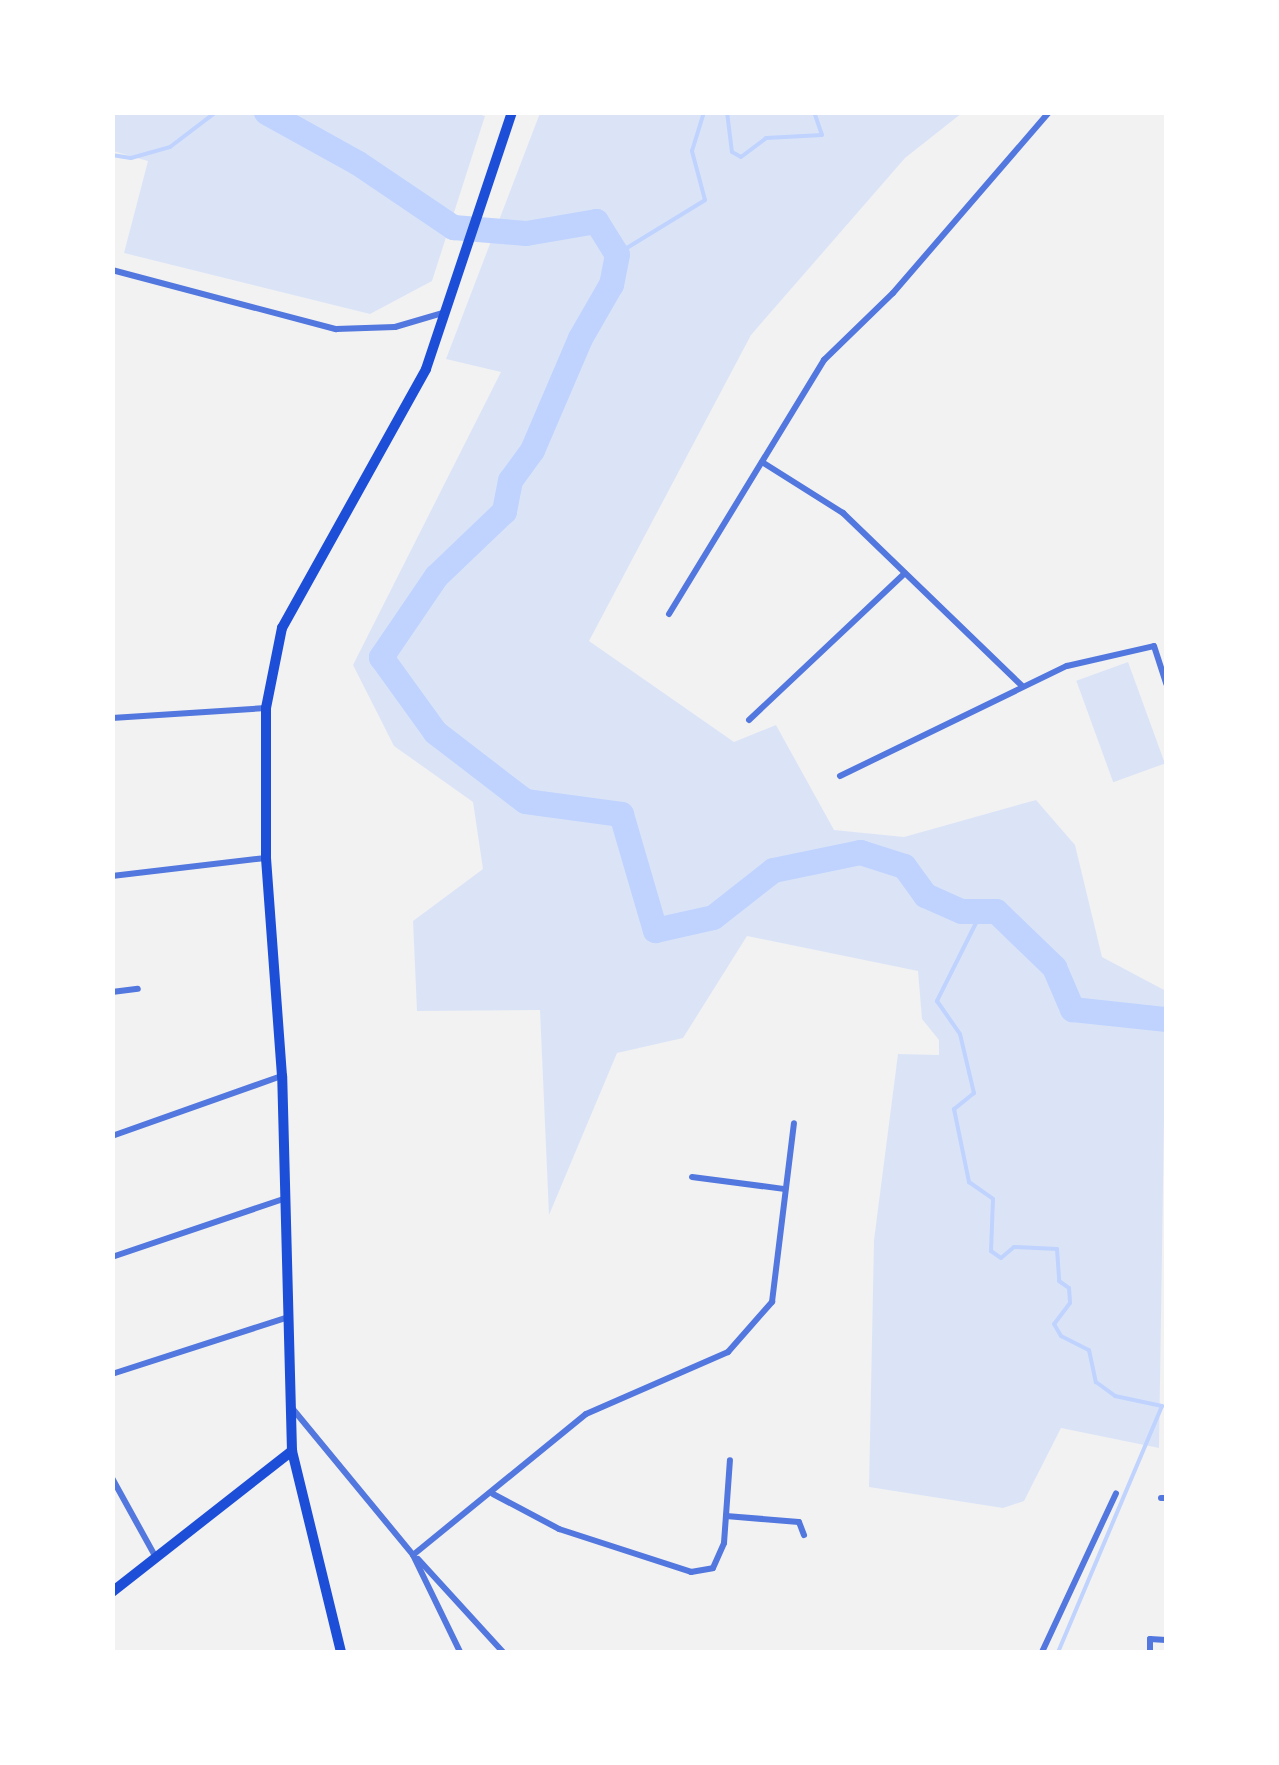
<!DOCTYPE html>
<style>
body{margin:0}
#map{position:relative;width:1279px;height:1765px;overflow:hidden;background:#f2f2f2;font-family:"PT Serif",serif}
div>[style]{position:absolute}
.green>*{inset:0;background:#dbe4f7;transform-origin:0 0}
.stream>*{height:4px;margin:-2px;padding:0 2px;transform-origin:2px;border-radius:2px;background:#bfd3fe}
.river>*{height:25px;margin:-12.5px;padding:0 12.5px;transform-origin:12.5px;border-radius:12.5px;background:#bfd3fe}
.minor>*{height:6px;margin:-3px;padding:0 3px;transform-origin:3px;border-radius:3px;background:#5277de}
.secondary>*{height:10px;margin:-5px;padding:0 5px;transform-origin:5px;border-radius:5px;background:#1d4ed8}
span{translate:-50% -50%;white-space:nowrap;text-align:center;line-height:1.15;-webkit-text-stroke:10px #fff;paint-order:stroke}
.frame{position:absolute;inset:0;border:115px solid #fff;pointer-events:none}
</style>
<div id="map">
<div class="green">
<i style="clip-path:polygon(470px 112px,485px 116px,432px 281px,370px 314px,124px 253px,148px 161px,113px 151px,113px 113px)"></i>
<i style="clip-path:polygon(540px 113px,962px 113px,905px 158px,751px 335px,589px 641px,734px 742px,776px 725px,834px 830px,904px 837px,1036px 800px,1075px 845px,1102px 957px,1166px 991px,1159px 1448px,1061px 1428px,1024px 1501px,1003px 1508px,869px 1487px,874px 1240px,898px 1054px,939px 1055px,939px 1040px,922px 1019px,918px 971px,747px 936px,683px 1038px,617px 1053px,549px 1215px,540px 1010px,417px 1011px,413px 921px,483px 869px,473px 802px,394px 746px,353px 665px,501px 372px,446px 359px)"></i>
<i style="left:1128px;top:662px;width:108px;height:55px;rotate:70deg"></i>
</div>
<div class="stream">
<i style="left:727px;top:112px;width:40px;rotate:82.9deg"></i>
<i style="left:732px;top:152px;width:10px;rotate:29deg"></i>
<i style="left:741px;top:157px;width:31px;rotate:-37deg"></i>
<i style="left:766px;top:138px;width:56px;rotate:-3.1deg"></i>
<i style="left:822px;top:135px;width:24px;rotate:-109deg"></i>
<i style="left:112px;top:155px;width:19px;rotate:9deg"></i>
<i style="left:131px;top:158px;width:41px;rotate:-15.8deg"></i>
<i style="left:170px;top:147px;width:58px;rotate:-37.3deg"></i>
<i style="left:617px;top:254px;width:103px;rotate:-31.5deg"></i>
<i style="left:705px;top:200px;width:51px;rotate:-104.9deg"></i>
<i style="left:692px;top:151px;width:41px;rotate:-72.9deg"></i>
<i style="left:982px;top:911px;width:101px;rotate:116.6deg"></i>
<i style="left:937px;top:1001px;width:40px;rotate:55.1deg"></i>
<i style="left:960px;top:1034px;width:61px;rotate:76.7deg"></i>
<i style="left:974px;top:1093px;width:26px;rotate:141deg"></i>
<i style="left:954px;top:1109px;width:75px;rotate:78.4deg"></i>
<i style="left:969px;top:1182px;width:29px;rotate:35deg"></i>
<i style="left:993px;top:1199px;width:52px;rotate:92.2deg"></i>
<i style="left:991px;top:1251px;width:12px;rotate:35deg"></i>
<i style="left:1001px;top:1258px;width:17px;rotate:-40deg"></i>
<i style="left:1014px;top:1247px;width:43px;rotate:2.7deg"></i>
<i style="left:1057px;top:1249px;width:32px;rotate:86deg"></i>
<i style="left:1059px;top:1281px;width:12px;rotate:35deg"></i>
<i style="left:1069px;top:1288px;width:15px;rotate:86deg"></i>
<i style="left:1070px;top:1303px;width:26px;rotate:127deg"></i>
<i style="left:1054px;top:1324px;width:14px;rotate:60deg"></i>
<i style="left:1061px;top:1336px;width:31px;rotate:27deg"></i>
<i style="left:1089px;top:1350px;width:33px;rotate:78deg"></i>
<i style="left:1096px;top:1382px;width:24px;rotate:36deg"></i>
<i style="left:1115px;top:1396px;width:48px;rotate:12deg"></i>
<i style="left:1162px;top:1406px;width:267px;rotate:112.9deg"></i>
</div>
<div class="river">
<i style="left:266px;top:112px;width:105px;rotate:29deg"></i>
<i style="left:358px;top:163px;width:115px;rotate:34deg"></i>
<i style="left:453px;top:227px;width:73px;rotate:4.7deg"></i>
<i style="left:526px;top:233px;width:71px;rotate:-9.7deg"></i>
<i style="left:596px;top:221px;width:39px;rotate:58deg"></i>
<i style="left:617px;top:254px;width:31px;rotate:101deg"></i>
<i style="left:611px;top:284px;width:62px;rotate:119.9deg"></i>
<i style="left:580px;top:338px;width:122px;rotate:113.2deg"></i>
<i style="left:532px;top:450px;width:37px;rotate:126deg"></i>
<i style="left:510px;top:480px;width:32px;rotate:101deg"></i>
<i style="left:504px;top:511px;width:94px;rotate:136.3deg"></i>
<i style="left:436px;top:576px;width:98px;rotate:124.2deg"></i>
<i style="left:381px;top:657px;width:92px;rotate:54.2deg"></i>
<i style="left:435px;top:732px;width:113px;rotate:37.5deg"></i>
<i style="left:525px;top:801px;width:97px;rotate:7.7deg"></i>
<i style="left:621px;top:814px;width:121px;rotate:73.7deg"></i>
<i style="left:655px;top:930px;width:59px;rotate:-12.6deg"></i>
<i style="left:713px;top:917px;width:76px;rotate:-38.1deg"></i>
<i style="left:773px;top:870px;width:89px;rotate:-11.7deg"></i>
<i style="left:860px;top:852px;width:46px;rotate:17.7deg"></i>
<i style="left:904px;top:866px;width:36px;rotate:54deg"></i>
<i style="left:925px;top:895px;width:39px;rotate:24deg"></i>
<i style="left:961px;top:911px;width:35px"></i>
<i style="left:996px;top:911px;width:81px;rotate:44deg"></i>
<i style="left:1054px;top:967px;width:46px;rotate:66.8deg"></i>
<i style="left:1072px;top:1009px;width:95px;rotate:6.1deg"></i>
</div>
<div class="minor">
<i style="left:112px;top:270px;width:232px;rotate:14.8deg"></i>
<i style="left:336px;top:329px;width:59px;rotate:-1.9deg"></i>
<i style="left:395px;top:327px;width:50px;rotate:-16.3deg"></i>
<i style="left:762px;top:462px;width:96px;rotate:32.2deg"></i>
<i style="left:843px;top:513px;width:248px;rotate:44deg"></i>
<i style="left:669px;top:614px;width:298px;rotate:-58.6deg"></i>
<i style="left:824px;top:360px;width:96px;rotate:-44.2deg"></i>
<i style="left:893px;top:293px;width:239px;rotate:-49.2deg"></i>
<i style="left:112px;top:718px;width:154px;rotate:-3.7deg"></i>
<i style="left:749px;top:720px;width:214px;rotate:-43.3deg"></i>
<i style="left:840px;top:776px;width:252px;rotate:-25.9deg"></i>
<i style="left:1067px;top:666px;width:89px;rotate:-12.9deg"></i>
<i style="left:1154px;top:646px;width:40px;rotate:72deg"></i>
<i style="left:112px;top:876px;width:155px;rotate:-6.7deg"></i>
<i style="left:112px;top:992px;width:26px;rotate:-7deg"></i>
<i style="left:112px;top:1136px;width:179px;rotate:-19.5deg"></i>
<i style="left:692px;top:1177px;width:94px;rotate:7.4deg"></i>
<i style="left:112px;top:1257px;width:184px;rotate:-18.7deg"></i>
<i style="left:112px;top:1374px;width:186px;rotate:-17.9deg"></i>
<i style="left:292px;top:1408px;width:190px;rotate:50.5deg"></i>
<i style="left:413px;top:1555px;width:108px;rotate:64.1deg"></i>
<i style="left:112px;top:1478px;width:87px;rotate:61.1deg"></i>
<i style="left:493px;top:1494px;width:75px;rotate:27.9deg"></i>
<i style="left:559px;top:1529px;width:139px;rotate:18deg"></i>
<i style="left:691px;top:1572px;width:22px;rotate:-10deg"></i>
<i style="left:713px;top:1568px;width:27px;rotate:-66deg"></i>
<i style="left:724px;top:1543px;width:83px;rotate:-85.9deg"></i>
<i style="left:1161px;top:1498px;width:5px"></i>
<i style="left:726px;top:1516px;width:73px;rotate:4.7deg"></i>
<i style="left:799px;top:1522px;width:14px;rotate:69deg"></i>
<i style="left:413px;top:1555px;width:223px;rotate:-39.2deg"></i>
<i style="left:586px;top:1414px;width:155px;rotate:-23.6deg"></i>
<i style="left:728px;top:1352px;width:67px;rotate:-48.7deg"></i>
<i style="left:772px;top:1302px;width:180px;rotate:-83deg"></i>
<i style="left:418px;top:1559px;width:126px;rotate:47.6deg"></i>
<i style="left:1042px;top:1652px;width:175px;rotate:-65deg"></i>
<i style="left:1150px;top:1652px;width:13px;rotate:-90deg"></i>
<i style="left:1150px;top:1639px;width:16px;rotate:4deg"></i>
</div>
<div class="secondary">
<i style="left:112px;top:1592px;width:229px;rotate:-38.1deg"></i>
<i style="left:341px;top:1652px;width:207px;rotate:-103.7deg"></i>
<i style="left:292px;top:1451px;width:375px;rotate:-91.5deg"></i>
<i style="left:282px;top:1076px;width:219px;rotate:-94.2deg"></i>
<i style="left:266px;top:858px;width:150px;rotate:-90deg"></i>
<i style="left:266px;top:708px;width:82px;rotate:-78.7deg"></i>
<i style="left:282px;top:628px;width:296px;rotate:-60.9deg"></i>
<i style="left:426px;top:369px;width:271px;rotate:-71.5deg"></i>
</div>
<div class="frame"></div>
</div>
